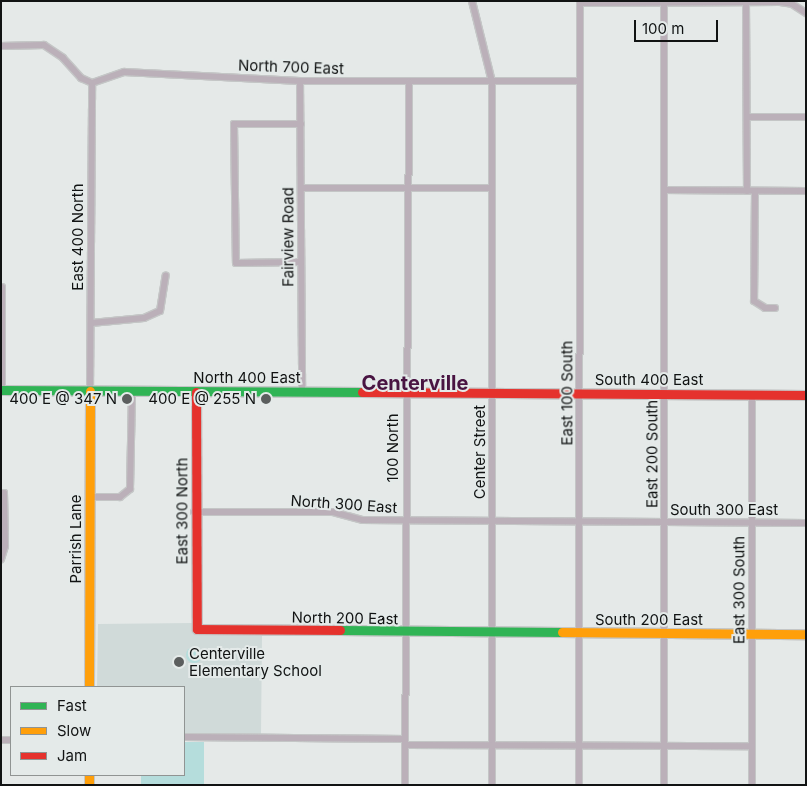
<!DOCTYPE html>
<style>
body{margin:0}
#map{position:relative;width:807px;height:786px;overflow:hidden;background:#e5e9e8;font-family:Inter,sans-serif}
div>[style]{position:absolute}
.built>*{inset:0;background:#d0dad9}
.green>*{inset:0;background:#b5dddc}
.round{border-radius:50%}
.roads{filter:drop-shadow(1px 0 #c4c6c6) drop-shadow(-1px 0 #c4c6c6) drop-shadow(0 1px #c4c6c6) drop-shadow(0 -1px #c4c6c6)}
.street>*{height:6px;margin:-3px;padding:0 3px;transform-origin:3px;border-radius:3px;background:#bbb0b9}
.fast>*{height:9px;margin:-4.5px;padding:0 4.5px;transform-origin:4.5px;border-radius:4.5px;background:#30b455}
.slow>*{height:9px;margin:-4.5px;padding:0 4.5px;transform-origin:4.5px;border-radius:4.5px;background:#ff9f0a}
.jam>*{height:9px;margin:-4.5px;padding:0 4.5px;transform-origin:4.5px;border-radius:4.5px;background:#e5322d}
.dots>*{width:14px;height:14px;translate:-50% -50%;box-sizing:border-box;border:2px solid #e4eae9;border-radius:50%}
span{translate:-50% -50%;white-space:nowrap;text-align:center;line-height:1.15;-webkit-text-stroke:4px #e4eae9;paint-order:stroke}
.street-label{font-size:15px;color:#111313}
.poi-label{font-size:15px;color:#111313}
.right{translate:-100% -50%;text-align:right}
.left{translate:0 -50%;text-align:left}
.district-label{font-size:20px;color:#491442;font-weight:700}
.frame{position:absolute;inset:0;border:2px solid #111313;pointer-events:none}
.legend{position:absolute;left:10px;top:686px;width:175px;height:90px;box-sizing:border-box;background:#e4eae9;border:1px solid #909493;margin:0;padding:6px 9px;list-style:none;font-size:15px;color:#111313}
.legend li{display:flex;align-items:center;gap:10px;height:25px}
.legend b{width:25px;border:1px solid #909493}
.scale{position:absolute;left:634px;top:20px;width:84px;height:22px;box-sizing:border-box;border:2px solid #111313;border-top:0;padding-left:6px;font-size:15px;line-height:18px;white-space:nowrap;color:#111313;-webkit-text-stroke:4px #e4eae9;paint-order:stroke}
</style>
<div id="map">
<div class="built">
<i style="clip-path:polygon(192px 623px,200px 635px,262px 636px,261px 734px,184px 733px,184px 687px,97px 687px,98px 624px)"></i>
</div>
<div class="green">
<i class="round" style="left:186px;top:647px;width:16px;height:16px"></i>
<i style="clip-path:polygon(184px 742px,204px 742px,204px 785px,141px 785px,141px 775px,184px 775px)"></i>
</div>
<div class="roads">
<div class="street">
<i style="left:472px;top:1px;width:83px;rotate:76.1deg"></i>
<i style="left:492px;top:82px;width:703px;rotate:90deg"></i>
<i style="left:746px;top:2px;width:189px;rotate:89.7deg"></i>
<i style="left:580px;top:3px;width:200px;rotate:-0.3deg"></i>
<i style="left:780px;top:2px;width:12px;rotate:9deg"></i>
<i style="left:792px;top:4px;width:17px;rotate:33deg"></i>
<i style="left:1px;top:46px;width:43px;rotate:-1.3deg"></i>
<i style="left:44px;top:45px;width:23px;rotate:34deg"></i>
<i style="left:63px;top:58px;width:27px;rotate:48deg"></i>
<i style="left:81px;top:78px;width:12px;rotate:24deg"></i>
<i style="left:300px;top:81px;width:311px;rotate:89.6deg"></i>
<i style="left:92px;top:83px;width:34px;rotate:-19deg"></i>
<i style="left:124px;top:72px;width:176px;rotate:2.9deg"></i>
<i style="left:300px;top:81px;width:280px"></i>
<i style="left:747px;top:117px;width:59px"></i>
<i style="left:301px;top:124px;width:67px;rotate:180deg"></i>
<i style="left:234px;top:124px;width:139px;rotate:89.2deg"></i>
<i style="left:236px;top:263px;width:65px;rotate:-0.9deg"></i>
<i style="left:301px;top:188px;width:191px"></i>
<i style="left:664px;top:190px;width:142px;rotate:0.4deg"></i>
<i style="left:755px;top:191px;width:110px;rotate:90.5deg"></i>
<i style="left:754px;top:301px;width:13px;rotate:32deg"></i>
<i style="left:765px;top:308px;width:10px"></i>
<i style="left:2px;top:287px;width:103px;rotate:90deg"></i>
<i style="left:91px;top:323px;width:53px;rotate:-5.4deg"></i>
<i style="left:144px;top:318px;width:17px;rotate:-24deg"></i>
<i style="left:160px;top:311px;width:36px;rotate:-81deg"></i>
<i style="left:90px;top:391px;width:308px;rotate:-89.6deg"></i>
<i style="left:752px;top:394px;width:391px;rotate:90deg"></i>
<i style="left:1px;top:493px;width:3px"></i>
<i style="left:4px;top:493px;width:53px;rotate:88.9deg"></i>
<i style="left:5px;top:546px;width:14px;rotate:107deg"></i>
<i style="left:90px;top:497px;width:30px"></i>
<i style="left:120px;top:497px;width:13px;rotate:-39deg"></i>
<i style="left:130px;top:489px;width:98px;rotate:-88.8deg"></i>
<i style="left:194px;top:512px;width:139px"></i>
<i style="left:333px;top:512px;width:31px;rotate:15deg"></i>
<i style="left:363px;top:520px;width:443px;rotate:0.4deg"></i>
<i style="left:184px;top:737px;width:221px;rotate:0.5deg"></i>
<i style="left:1px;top:740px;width:10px"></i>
<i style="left:405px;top:745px;width:347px;rotate:0.2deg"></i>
<i style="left:405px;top:785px;width:703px;rotate:-89.67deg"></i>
<i style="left:579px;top:785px;width:784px;rotate:-89.93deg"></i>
<i style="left:664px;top:785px;width:782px;rotate:-90deg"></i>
</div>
<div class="fast">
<i style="left:1px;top:390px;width:361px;rotate:0.3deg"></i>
<i style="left:340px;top:630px;width:222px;rotate:0.5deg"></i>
</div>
<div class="slow">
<i style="left:562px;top:632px;width:244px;rotate:0.5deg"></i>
<i style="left:89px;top:687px;width:296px;rotate:-89.8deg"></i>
<i style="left:89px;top:775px;width:10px;rotate:90deg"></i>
</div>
<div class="jam">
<i style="left:196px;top:392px;width:237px;rotate:89.8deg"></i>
<i style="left:197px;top:629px;width:143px;rotate:0.4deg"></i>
<i style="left:362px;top:392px;width:444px;rotate:0.4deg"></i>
</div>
</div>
<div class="dots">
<i style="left:127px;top:399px;background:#5b5e5e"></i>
<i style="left:266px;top:399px;background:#5b5e5e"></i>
<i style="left:179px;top:662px;background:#5b5e5e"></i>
</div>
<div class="street-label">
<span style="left:291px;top:67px;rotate:2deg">North 700 East</span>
<span style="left:78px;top:237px;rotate:-90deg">East 400 North</span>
<span style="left:288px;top:237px;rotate:-90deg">Fairview Road</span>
<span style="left:247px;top:378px">North 400 East</span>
<span style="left:649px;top:380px">South 400 East</span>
<span style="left:567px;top:393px;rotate:-90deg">East 100 South</span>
<span style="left:393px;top:448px;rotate:-90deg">100 North</span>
<span style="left:480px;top:452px;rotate:-90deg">Center Street</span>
<span style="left:652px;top:454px;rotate:-90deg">East 200 South</span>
<span style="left:344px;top:504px;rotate:4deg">North 300 East</span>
<span style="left:724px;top:510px">South 300 East</span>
<span style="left:182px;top:511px;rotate:-90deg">East 300 North</span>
<span style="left:76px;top:539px;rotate:-90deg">Parrish Lane</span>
<span style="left:739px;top:590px;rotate:-90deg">East 300 South</span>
<span style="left:345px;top:618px;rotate:1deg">North 200 East</span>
<span style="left:649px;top:620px">South 200 East</span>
</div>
<div class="poi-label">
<span class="right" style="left:117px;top:399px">400 E @ 347 N</span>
<span class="right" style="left:256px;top:399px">400 E @ 255 N</span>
<span class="left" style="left:189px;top:662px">Centerville<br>Elementary School</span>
</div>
<div class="district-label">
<span style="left:415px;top:383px">Centerville</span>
</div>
<div class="frame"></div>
<ul class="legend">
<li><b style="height:6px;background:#30b455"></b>Fast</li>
<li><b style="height:6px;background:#ff9f0a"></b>Slow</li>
<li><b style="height:6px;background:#e5322d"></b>Jam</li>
</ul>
<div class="scale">100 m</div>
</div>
